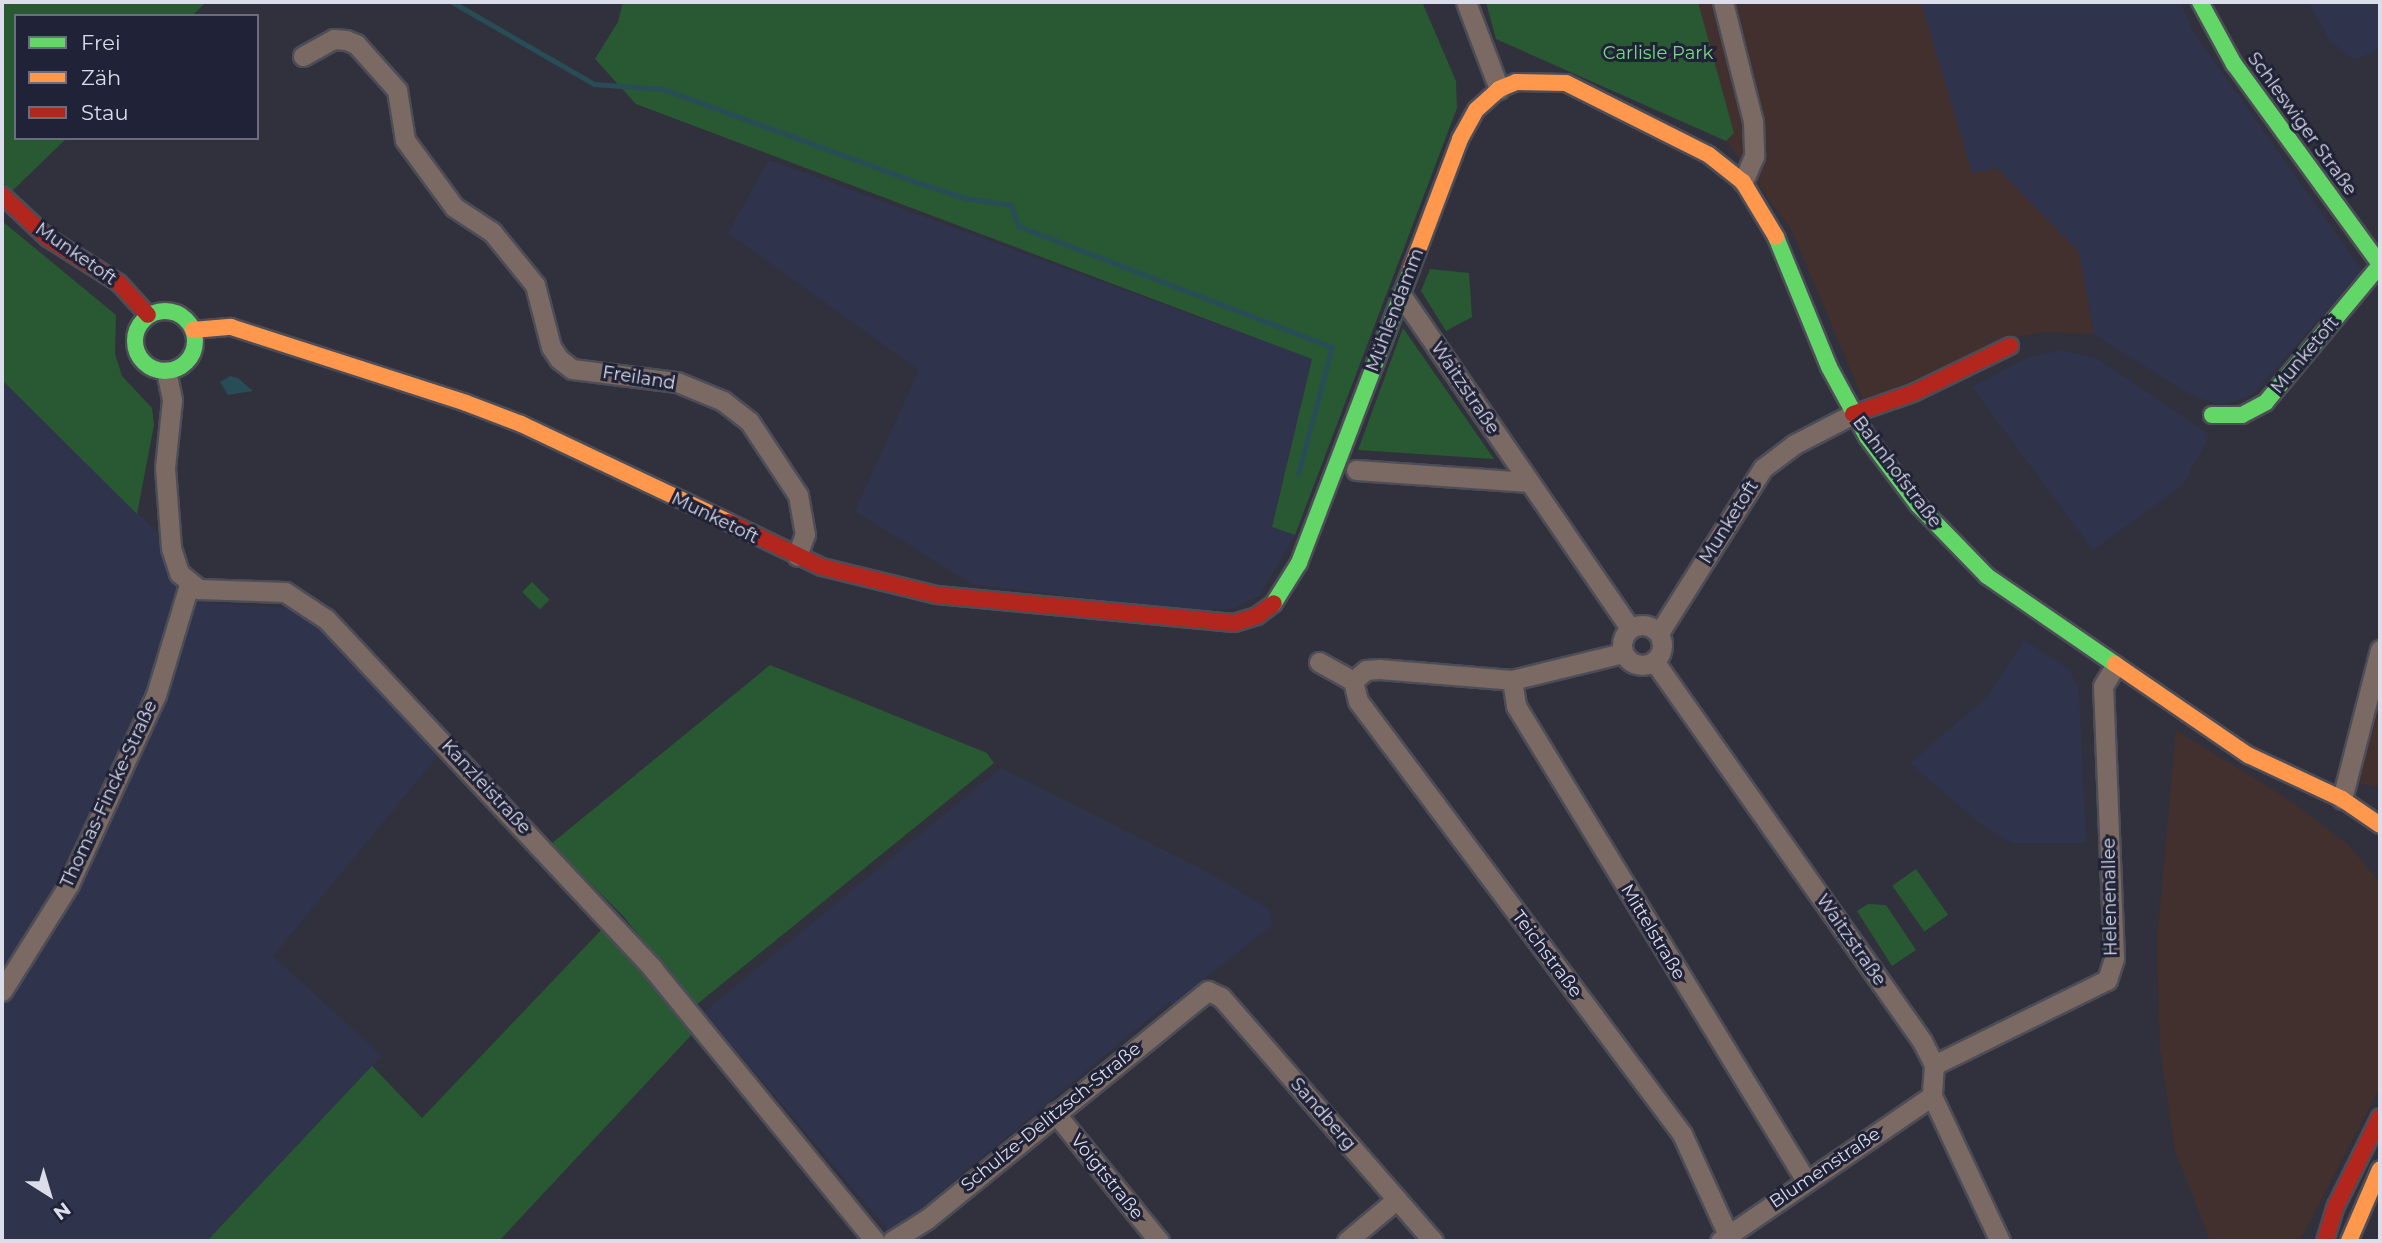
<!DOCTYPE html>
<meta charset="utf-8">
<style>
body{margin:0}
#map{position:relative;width:2382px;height:1243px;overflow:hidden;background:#30313c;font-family:Montserrat,sans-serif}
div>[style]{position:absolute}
.commercial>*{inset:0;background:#41302e}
.built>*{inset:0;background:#30334c}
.green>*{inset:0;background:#295932;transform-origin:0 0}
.water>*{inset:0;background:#284d57}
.stream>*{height:5px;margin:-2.5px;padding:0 2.5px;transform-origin:2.5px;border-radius:2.5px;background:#284d57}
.roads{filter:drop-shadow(2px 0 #4c4d57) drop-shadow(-2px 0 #4c4d57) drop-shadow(0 2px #4c4d57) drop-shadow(0 -2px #4c4d57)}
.street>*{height:19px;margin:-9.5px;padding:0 9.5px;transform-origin:9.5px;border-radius:9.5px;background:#7b6a63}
.street>.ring{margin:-9.5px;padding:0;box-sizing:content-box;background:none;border:19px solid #7b6a63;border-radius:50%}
.fast>*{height:16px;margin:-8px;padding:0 8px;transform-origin:8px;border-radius:8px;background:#63d668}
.fast>.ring{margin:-8px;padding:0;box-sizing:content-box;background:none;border:16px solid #63d668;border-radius:50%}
.slow>*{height:16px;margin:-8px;padding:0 8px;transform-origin:8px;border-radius:8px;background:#ff974d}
.jam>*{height:16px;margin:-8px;padding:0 8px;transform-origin:8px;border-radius:8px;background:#b3261e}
span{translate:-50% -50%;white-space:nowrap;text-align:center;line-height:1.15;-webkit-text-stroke:6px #202237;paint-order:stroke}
.park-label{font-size:18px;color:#78db85}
.street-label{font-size:18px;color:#dbddeb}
.frame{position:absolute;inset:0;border:4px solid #dbddeb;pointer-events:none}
.legend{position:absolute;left:14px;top:14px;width:245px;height:126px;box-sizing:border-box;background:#202237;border:2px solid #6b6d7f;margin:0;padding:9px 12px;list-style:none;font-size:21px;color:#dbddeb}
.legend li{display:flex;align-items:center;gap:14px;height:35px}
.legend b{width:35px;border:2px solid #6b6d7f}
.north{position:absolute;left:14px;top:1159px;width:70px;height:70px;-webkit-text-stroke:5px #202237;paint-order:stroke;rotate:143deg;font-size:19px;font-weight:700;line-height:28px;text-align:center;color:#dbddeb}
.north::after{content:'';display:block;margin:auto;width:24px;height:32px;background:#dbddeb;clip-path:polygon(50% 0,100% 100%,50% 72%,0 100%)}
</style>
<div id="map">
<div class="commercial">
<i style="clip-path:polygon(1698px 2px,1921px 2px,1972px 172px,1997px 168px,2079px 252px,2094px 334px,2042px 332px,2008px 339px,1864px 402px,1792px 231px,1726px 141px,1734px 133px)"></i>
<i style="clip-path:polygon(2380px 674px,2380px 787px,2355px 783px)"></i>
<i style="clip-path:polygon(2176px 730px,2285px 797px,2349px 845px,2380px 883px,2378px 1091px,2300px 1241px,2210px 1241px,2175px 1150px,2160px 1049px,2157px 941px)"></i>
</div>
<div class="built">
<i style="clip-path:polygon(1921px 2px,2180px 2px,2194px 33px,2362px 270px,2252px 395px,2222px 405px,2198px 398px,2173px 384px,2094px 334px,2079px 252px,1997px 168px,1972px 173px)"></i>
<i style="clip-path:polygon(2308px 2px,2380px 2px,2380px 47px,2355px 61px,2330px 41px)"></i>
<i style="clip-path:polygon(769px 160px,1312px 359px,1272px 527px,1295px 535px,1259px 596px,1234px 608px,1192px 611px,972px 584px,855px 511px,919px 370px,728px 233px)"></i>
<i style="clip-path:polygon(2062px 350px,2096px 358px,2210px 435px,2182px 486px,2093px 550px,1972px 387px,2029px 357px)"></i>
<i style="clip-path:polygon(2px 380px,162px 537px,167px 576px,193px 602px,294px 608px,322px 627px,441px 752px,273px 956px,382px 1056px,207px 1241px,2px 1241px)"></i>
<i style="clip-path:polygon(2024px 640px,2070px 670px,2079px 692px,2086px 843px,2012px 843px,1976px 820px,1910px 763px,1988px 696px)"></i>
<i style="clip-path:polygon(1001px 768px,1211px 874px,1269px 909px,1272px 925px,1173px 1004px,1169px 1002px,891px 1233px,704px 1012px)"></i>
</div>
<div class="green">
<i style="clip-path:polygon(2px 2px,206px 2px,192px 16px,16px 16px,16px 138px,67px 138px,11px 192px,2px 181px)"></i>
<i style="clip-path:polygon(623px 2px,1422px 2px,1456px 81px,1457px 108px,1295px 535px,1272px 527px,1312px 359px,636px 104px,595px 59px,618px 22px)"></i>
<i style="clip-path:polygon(1486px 2px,1698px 2px,1734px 133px,1726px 141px,1496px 39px)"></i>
<i style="clip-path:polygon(2px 221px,116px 315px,115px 354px,122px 376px,152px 408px,154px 425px,137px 514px,2px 380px)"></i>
<i style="clip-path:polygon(1430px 269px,1469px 273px,1472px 317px,1446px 331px,1421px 291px)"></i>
<i style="clip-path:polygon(1403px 328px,1494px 459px,1358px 450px)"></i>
<i style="left:532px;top:582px;width:25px;height:14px;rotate:45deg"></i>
<i style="clip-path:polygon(770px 665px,987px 753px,994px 763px,696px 1005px,623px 916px,551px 844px)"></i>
<i style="left:1916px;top:869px;width:56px;height:29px;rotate:55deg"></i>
<i style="clip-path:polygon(1868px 904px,1886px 905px,1916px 950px,1892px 966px,1857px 911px)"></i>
<i style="clip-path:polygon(605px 926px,696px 1030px,499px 1241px,207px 1241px,372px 1066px,422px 1118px)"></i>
</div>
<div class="water">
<i style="clip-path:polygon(230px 376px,238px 378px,253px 391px,228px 395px,220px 382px)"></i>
</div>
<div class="stream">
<i style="left:452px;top:2px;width:164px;rotate:30deg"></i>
<i style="left:594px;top:84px;width:69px;rotate:4.1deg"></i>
<i style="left:663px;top:89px;width:270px;rotate:20.2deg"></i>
<i style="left:916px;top:182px;width:52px;rotate:18.1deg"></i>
<i style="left:965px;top:198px;width:47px;rotate:8.7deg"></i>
<i style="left:1011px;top:205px;width:22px;rotate:72deg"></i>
<i style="left:1018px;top:226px;width:337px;rotate:21.1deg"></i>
<i style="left:1332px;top:347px;width:131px;rotate:105deg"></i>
</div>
<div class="roads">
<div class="street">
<i style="left:1466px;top:2px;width:93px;rotate:69.2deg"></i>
<i style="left:1723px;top:2px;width:123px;rotate:75.9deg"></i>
<i style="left:1753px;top:121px;width:35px;rotate:88deg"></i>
<i style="left:1754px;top:156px;width:28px;rotate:113deg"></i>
<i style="left:303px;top:56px;width:35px;rotate:-29deg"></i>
<i style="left:334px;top:39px;width:12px;rotate:5deg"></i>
<i style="left:346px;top:40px;width:11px;rotate:22deg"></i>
<i style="left:356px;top:44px;width:62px;rotate:48.3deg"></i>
<i style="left:397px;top:90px;width:51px;rotate:80.9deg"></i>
<i style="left:405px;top:140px;width:83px;rotate:53.8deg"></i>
<i style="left:454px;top:207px;width:45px;rotate:33.3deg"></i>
<i style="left:492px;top:232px;width:68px;rotate:50.9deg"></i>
<i style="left:535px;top:285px;width:64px;rotate:75.5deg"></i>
<i style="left:551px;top:347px;width:14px;rotate:56deg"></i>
<i style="left:559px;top:359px;width:16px;rotate:38deg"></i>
<i style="left:572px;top:369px;width:106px;rotate:7.1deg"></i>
<i style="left:677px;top:382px;width:50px;rotate:22.4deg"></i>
<i style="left:723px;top:401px;width:33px;rotate:38deg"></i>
<i style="left:749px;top:421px;width:89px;rotate:56.5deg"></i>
<i style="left:798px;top:495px;width:40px;rotate:80deg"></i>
<i style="left:805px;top:534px;width:23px;rotate:110deg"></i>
<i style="left:1401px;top:295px;width:404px;rotate:55.5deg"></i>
<i style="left:166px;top:371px;width:30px;rotate:78deg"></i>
<i style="left:172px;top:400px;width:68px;rotate:95.9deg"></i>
<i style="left:165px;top:468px;width:80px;rotate:85.7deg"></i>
<i style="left:171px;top:548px;width:26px;rotate:72deg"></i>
<i style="left:179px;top:573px;width:26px;rotate:39deg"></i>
<i style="left:199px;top:589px;width:86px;rotate:2deg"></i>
<i style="left:285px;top:592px;width:49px;rotate:33.4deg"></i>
<i style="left:326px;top:619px;width:479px;rotate:46.9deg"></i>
<i style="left:653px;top:969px;width:351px;rotate:50.8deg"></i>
<i style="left:1356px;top:470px;width:173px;rotate:4deg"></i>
<i class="ring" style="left:1622px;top:625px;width:21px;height:21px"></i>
<i style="left:1659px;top:633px;width:195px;rotate:-57.8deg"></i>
<i style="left:1763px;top:468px;width:38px;rotate:-37deg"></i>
<i style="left:1793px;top:445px;width:68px;rotate:-27.3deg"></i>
<i style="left:1654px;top:661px;width:465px;rotate:54.8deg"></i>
<i style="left:1922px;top:1041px;width:27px;rotate:63deg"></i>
<i style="left:1934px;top:1065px;width:31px;rotate:94deg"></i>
<i style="left:1932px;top:1096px;width:160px;rotate:64.9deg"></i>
<i style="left:1319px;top:662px;width:39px;rotate:29deg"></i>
<i style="left:1512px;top:680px;width:26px;rotate:81deg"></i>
<i style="left:1516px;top:706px;width:554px;rotate:58.58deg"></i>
<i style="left:1353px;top:681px;width:21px;rotate:76deg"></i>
<i style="left:1358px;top:701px;width:541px;rotate:53.19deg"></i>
<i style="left:1682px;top:1134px;width:111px;rotate:65.5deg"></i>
<i style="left:1353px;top:681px;width:17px;rotate:-40deg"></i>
<i style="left:1366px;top:670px;width:13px;rotate:-4deg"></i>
<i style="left:1379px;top:669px;width:133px;rotate:4.7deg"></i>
<i style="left:1512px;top:680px;width:114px;rotate:-13.7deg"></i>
<i style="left:2342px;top:799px;width:154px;rotate:-75.7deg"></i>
<i style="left:2px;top:991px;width:126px;rotate:-57.9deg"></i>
<i style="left:69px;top:884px;width:208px;rotate:-65.3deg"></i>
<i style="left:156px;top:695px;width:115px;rotate:-73.3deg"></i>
<i style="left:1934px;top:1065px;width:193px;rotate:-26.2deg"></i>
<i style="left:2107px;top:980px;width:23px;rotate:-72deg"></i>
<i style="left:2114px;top:958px;width:272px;rotate:-92.3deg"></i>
<i style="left:2103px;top:686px;width:23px;rotate:-59deg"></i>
<i style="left:1055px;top:1113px;width:165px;rotate:50.9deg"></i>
<i style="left:892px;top:1241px;width:41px;rotate:-32.2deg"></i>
<i style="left:927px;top:1219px;width:362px;rotate:-39.1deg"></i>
<i style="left:1208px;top:991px;width:14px;rotate:25deg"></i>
<i style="left:1221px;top:997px;width:323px;rotate:49deg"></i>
<i style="left:1347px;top:1241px;width:65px;rotate:-40deg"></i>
<i style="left:1720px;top:1241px;width:257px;rotate:-34.4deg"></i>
</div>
<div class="fast">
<i style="left:2200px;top:2px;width:71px;rotate:61.3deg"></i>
<i style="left:2234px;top:64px;width:248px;rotate:53.9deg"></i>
<i style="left:1776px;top:237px;width:140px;rotate:67.8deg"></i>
<i style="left:1829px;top:367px;width:80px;rotate:61.5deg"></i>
<i style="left:1867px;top:437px;width:85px;rotate:53.1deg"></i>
<i style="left:1918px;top:505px;width:99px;rotate:45.8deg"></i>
<i style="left:1987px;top:576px;width:155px;rotate:34.5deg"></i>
<i class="ring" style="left:135px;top:311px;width:44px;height:44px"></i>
<i style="left:2212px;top:415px;width:30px"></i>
<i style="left:2242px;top:415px;width:27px;rotate:-28deg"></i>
<i style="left:2266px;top:402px;width:178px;rotate:-50.2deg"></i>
<i style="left:1274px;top:603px;width:47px;rotate:-58deg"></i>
<i style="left:1299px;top:563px;width:315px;rotate:-69.1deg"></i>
</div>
<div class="slow">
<i style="left:1411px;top:269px;width:139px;rotate:-69.3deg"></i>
<i style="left:1460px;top:139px;width:33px;rotate:-61deg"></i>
<i style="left:1476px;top:110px;width:31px;rotate:-42deg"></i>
<i style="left:1499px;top:89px;width:18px;rotate:-22deg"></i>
<i style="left:1516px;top:82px;width:50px;rotate:1.1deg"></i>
<i style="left:1566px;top:83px;width:160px;rotate:26.7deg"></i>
<i style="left:1709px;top:155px;width:43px;rotate:38.5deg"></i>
<i style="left:1743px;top:182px;width:64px;rotate:59deg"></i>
<i style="left:193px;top:330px;width:38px;rotate:-5deg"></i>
<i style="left:231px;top:327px;width:247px;rotate:17.9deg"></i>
<i style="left:466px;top:403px;width:59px;rotate:20.9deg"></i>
<i style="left:521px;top:424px;width:229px;rotate:25.3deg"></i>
<i style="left:2115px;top:664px;width:161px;rotate:34.4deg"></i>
<i style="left:2248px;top:755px;width:104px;rotate:25.1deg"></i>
<i style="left:2342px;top:799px;width:46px;rotate:34.4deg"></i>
<i style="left:2349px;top:1241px;width:78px;rotate:-66.7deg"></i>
</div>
<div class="jam">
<i style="left:2px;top:195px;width:63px;rotate:43.1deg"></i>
<i style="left:48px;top:238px;width:84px;rotate:32.4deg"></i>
<i style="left:119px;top:283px;width:43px;rotate:47.8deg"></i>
<i style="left:1853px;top:414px;width:64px;rotate:-19.3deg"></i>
<i style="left:1913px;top:393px;width:108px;rotate:-25.9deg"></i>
<i style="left:728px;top:522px;width:104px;rotate:25.6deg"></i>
<i style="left:822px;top:567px;width:118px;rotate:13.7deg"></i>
<i style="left:937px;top:595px;width:298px;rotate:5.4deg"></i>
<i style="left:1234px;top:623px;width:24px;rotate:-17deg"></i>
<i style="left:1257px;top:616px;width:21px;rotate:-37deg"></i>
<i style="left:2325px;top:1241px;width:37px;rotate:-73deg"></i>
<i style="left:2336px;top:1206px;width:99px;rotate:-63.7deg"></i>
</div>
</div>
<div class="park-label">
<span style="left:1658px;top:53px">Carlisle Park</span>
</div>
<div class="street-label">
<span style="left:2302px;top:124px;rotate:54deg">Schleswiger Straße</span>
<span style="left:76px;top:254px;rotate:35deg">Munketoft</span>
<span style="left:1395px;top:310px;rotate:-69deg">Mühlendamm</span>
<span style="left:2305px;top:355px;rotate:-50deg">Munketoft</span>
<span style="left:639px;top:378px;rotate:9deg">Freiland</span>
<span style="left:1465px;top:388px;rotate:56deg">Waitzstraße</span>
<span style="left:1897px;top:472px;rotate:53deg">Bahnhofstraße</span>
<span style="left:715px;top:518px;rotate:26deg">Munketoft</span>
<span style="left:1729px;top:522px;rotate:-58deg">Munketoft</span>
<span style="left:486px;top:787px;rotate:47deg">Kanzleistraße</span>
<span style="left:109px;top:794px;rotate:-65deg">Thomas-Fincke-Straße</span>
<span style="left:2110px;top:897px;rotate:-91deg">Helenenallee</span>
<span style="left:1653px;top:932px;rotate:59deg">Mittelstraße</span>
<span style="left:1851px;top:940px;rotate:55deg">Waitzstraße</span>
<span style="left:1547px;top:954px;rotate:53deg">Teichstraße</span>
<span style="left:1323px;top:1114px;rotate:49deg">Sandberg</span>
<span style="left:1051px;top:1117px;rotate:-39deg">Schulze-Delitzsch-Straße</span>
<span style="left:1825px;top:1168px;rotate:-34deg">Blumenstraße</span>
<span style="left:1107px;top:1177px;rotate:51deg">Voigtstraße</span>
</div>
<div class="frame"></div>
<ul class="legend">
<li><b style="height:9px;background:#63d668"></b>Frei</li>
<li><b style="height:9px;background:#ff974d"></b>Zäh</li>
<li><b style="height:9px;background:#b3261e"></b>Stau</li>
</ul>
<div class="north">N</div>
</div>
